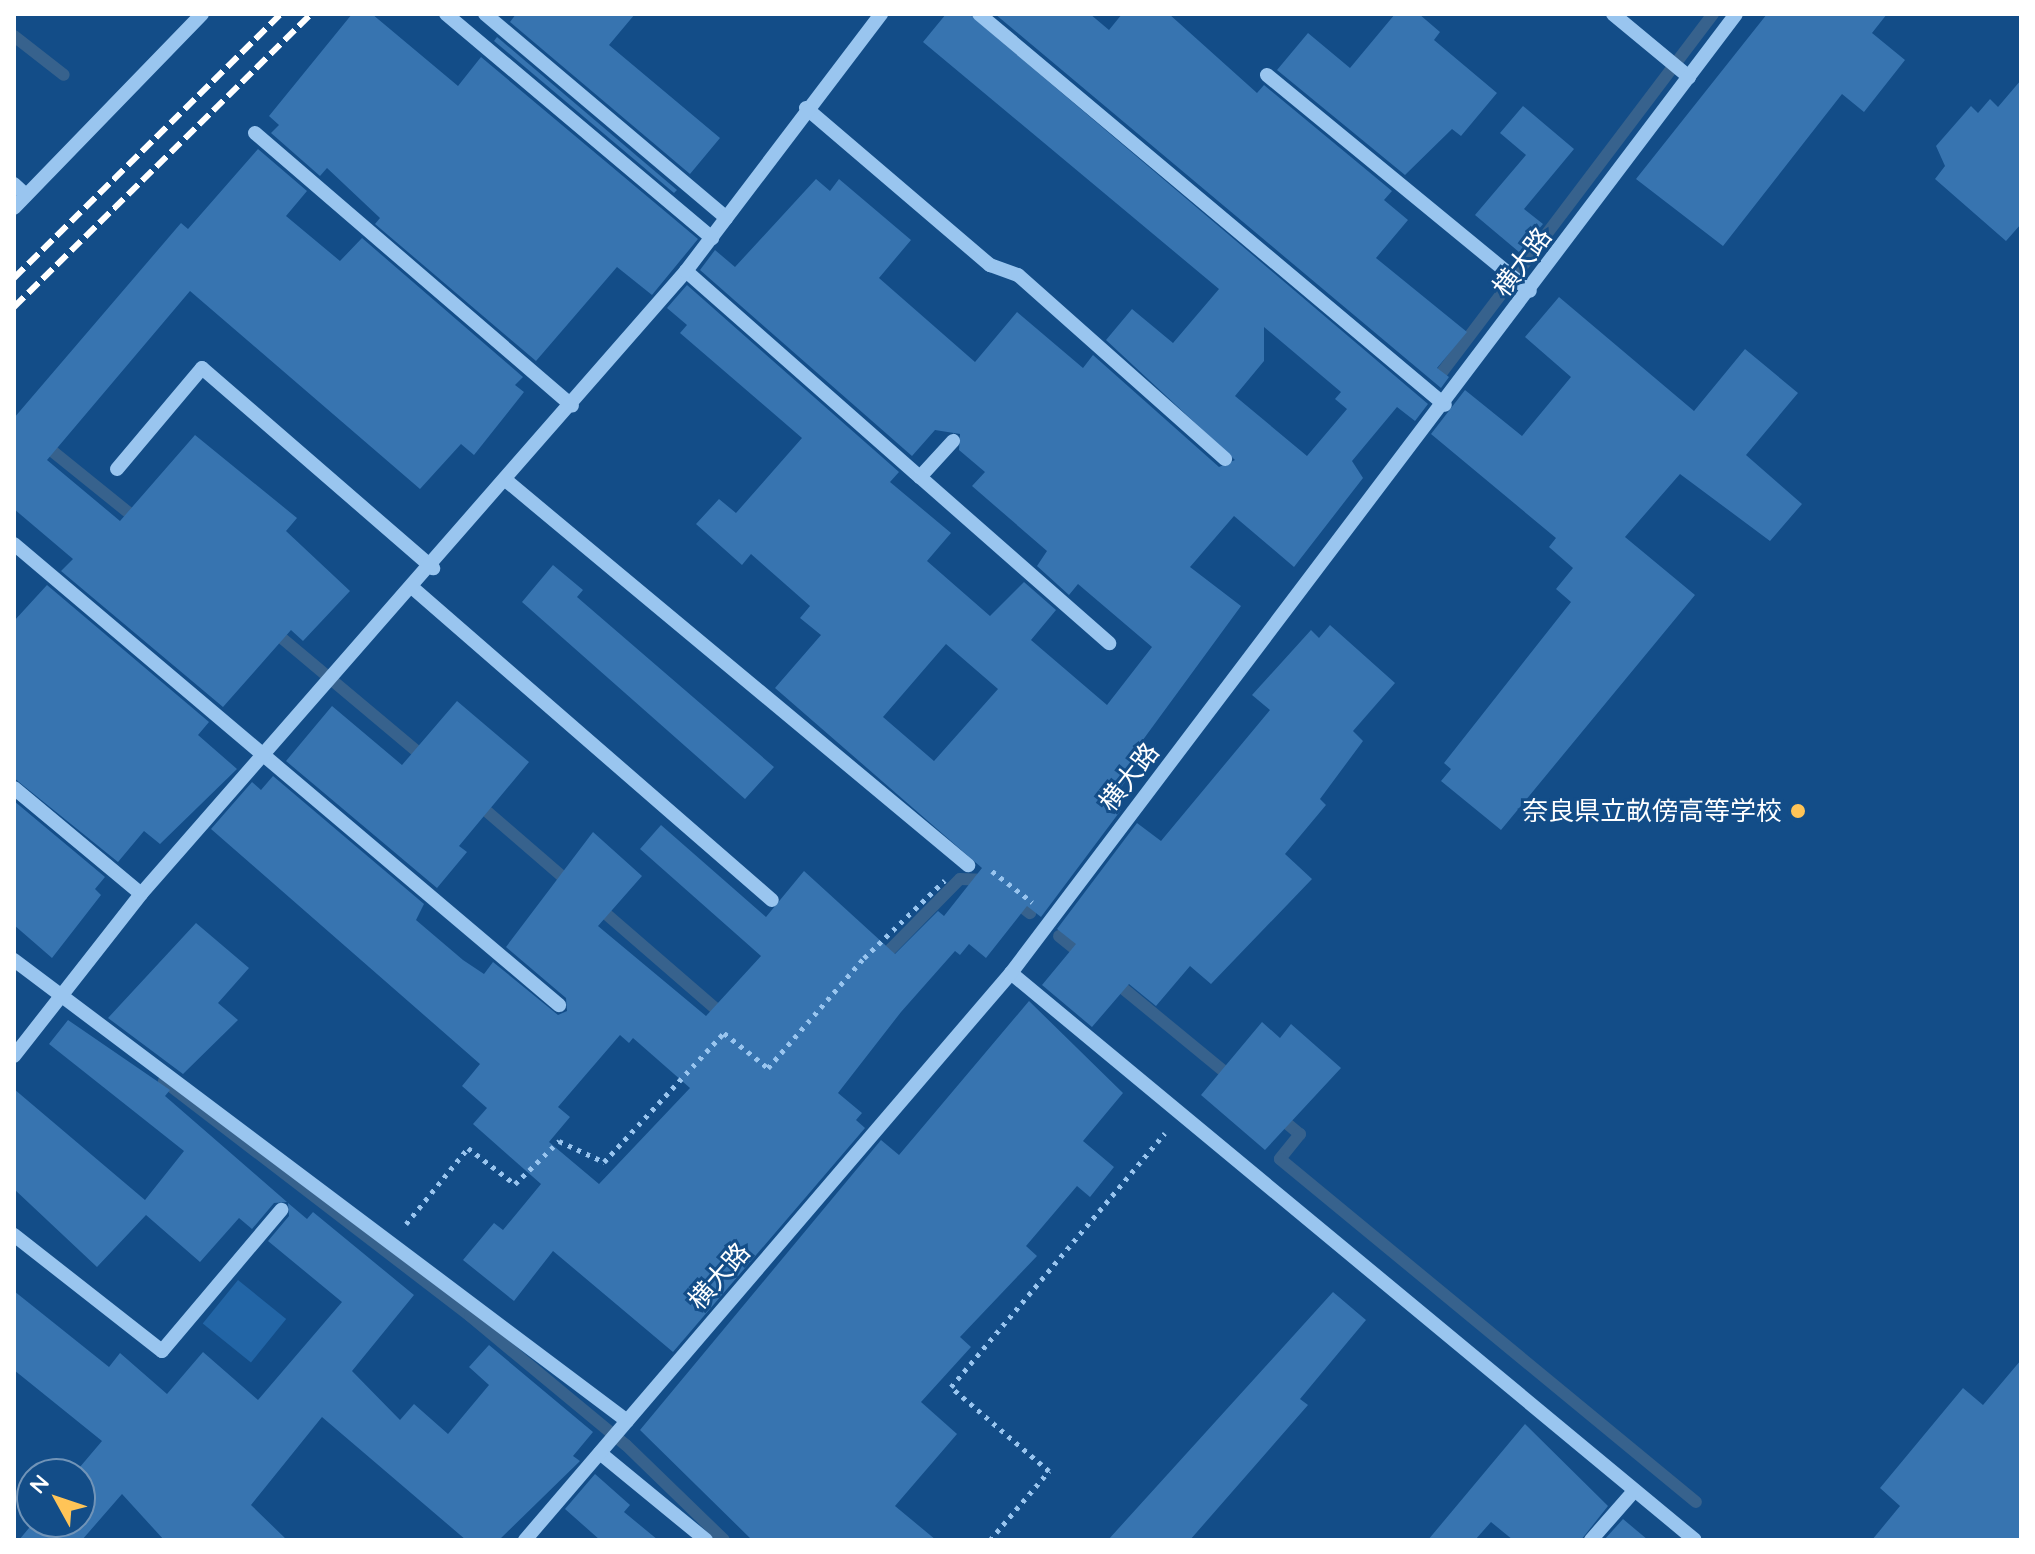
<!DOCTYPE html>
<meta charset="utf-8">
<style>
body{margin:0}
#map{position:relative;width:2035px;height:1554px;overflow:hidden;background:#134d88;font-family:Quicksand,"Noto Sans JP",sans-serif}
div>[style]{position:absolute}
.green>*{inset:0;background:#2265a6;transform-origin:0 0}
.stream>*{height:12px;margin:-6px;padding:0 6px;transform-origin:6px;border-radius:6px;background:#37628d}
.building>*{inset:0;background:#3774b0}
.path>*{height:5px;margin-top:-2.5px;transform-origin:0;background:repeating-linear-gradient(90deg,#99c5ef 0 4px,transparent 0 10px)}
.minor>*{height:14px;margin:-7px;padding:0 7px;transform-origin:7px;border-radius:7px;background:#99c5ef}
.rail>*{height:6px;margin-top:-3px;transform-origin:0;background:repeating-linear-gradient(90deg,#fff 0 14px,transparent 0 20px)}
.dots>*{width:22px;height:22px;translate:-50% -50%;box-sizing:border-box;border:4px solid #134d88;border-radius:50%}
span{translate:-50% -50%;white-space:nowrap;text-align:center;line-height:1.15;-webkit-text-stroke:6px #134d88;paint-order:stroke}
.street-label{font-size:26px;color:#fff}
.poi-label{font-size:26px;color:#fff}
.right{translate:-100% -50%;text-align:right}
.frame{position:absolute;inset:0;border:16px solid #fff;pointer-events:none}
.north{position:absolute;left:16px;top:1458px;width:80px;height:80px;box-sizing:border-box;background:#134d88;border:2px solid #7194b8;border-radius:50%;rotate:310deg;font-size:22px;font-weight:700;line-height:32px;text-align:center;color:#fff}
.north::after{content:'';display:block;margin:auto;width:28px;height:36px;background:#ffc457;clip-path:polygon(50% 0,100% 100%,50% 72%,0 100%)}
</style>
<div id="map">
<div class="green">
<i style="left:238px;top:1280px;width:62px;height:56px;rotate:39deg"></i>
</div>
<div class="stream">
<i style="left:14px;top:36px;width:63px;rotate:38deg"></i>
<i style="left:1440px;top:375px;width:453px;rotate:-52.9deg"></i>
<i style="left:41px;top:442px;width:126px;rotate:38.9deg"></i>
<i style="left:271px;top:629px;width:201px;rotate:40deg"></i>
<i style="left:476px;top:802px;width:125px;rotate:40.8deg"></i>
<i style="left:1012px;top:899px;width:23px;rotate:38deg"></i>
<i style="left:597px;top:906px;width:169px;rotate:40.9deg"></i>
<i style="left:1059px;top:936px;width:32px;rotate:39deg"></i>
<i style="left:879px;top:961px;width:115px;rotate:-45.4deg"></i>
<i style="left:960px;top:879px;width:28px;rotate:2deg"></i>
<i style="left:1114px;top:981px;width:153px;rotate:39.4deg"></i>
<i style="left:164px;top:1081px;width:386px;rotate:37.5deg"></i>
<i style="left:470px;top:1316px;width:202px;rotate:39.6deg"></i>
<i style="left:626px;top:1445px;width:136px;rotate:44.1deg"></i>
<i style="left:1277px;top:1115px;width:30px;rotate:40deg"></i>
<i style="left:1300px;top:1134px;width:32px;rotate:129deg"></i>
<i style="left:1280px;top:1159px;width:539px;rotate:39.51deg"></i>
</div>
<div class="building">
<i style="clip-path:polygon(352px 14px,372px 14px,458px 86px,481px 57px,698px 239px,652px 295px,617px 267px,536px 361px,375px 224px,380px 218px,327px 168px,320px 176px,271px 133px,279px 125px,269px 116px)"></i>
<i style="clip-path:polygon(516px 14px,635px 14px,609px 45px,720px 138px,690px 174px,510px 22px)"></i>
<i style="clip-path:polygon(evenodd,946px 14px,969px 14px,1428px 404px,1415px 421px,1397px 407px,1352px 461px,1363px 478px,1294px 567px,1234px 516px,1190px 567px,1241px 606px,1137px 748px,1144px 754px,1111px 802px,1121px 810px,1041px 917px,1027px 906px,986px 958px,969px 944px,960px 955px,955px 951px,901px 1012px,838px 1093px,862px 1113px,856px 1120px,865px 1128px,673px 1352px,553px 1251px,514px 1301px,463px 1260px,494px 1223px,503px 1230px,541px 1184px,473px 1124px,487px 1108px,462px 1086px,480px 1064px,211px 829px,252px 782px,261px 790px,273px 776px,424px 904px,416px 920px,463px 960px,484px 974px,493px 962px,558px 1015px,567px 1011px,566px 998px,506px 947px,593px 832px,642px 876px,598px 926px,706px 1016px,761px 956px,640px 849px,661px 825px,766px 917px,804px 871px,895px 954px,938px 911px,944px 916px,982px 868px,775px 688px,821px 635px,800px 618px,810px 606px,751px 554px,742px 565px,696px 524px,719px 499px,736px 513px,802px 438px,680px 333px,687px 325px,667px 308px,687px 285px,899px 472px,890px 482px,951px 533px,927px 561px,990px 616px,1024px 582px,1056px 610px,1031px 640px,1107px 705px,1152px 647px,1078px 584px,1069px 595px,1037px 566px,1047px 551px,972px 486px,985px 472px,959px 450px,960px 434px,935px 430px,912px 456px,700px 270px,715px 250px,735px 267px,816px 179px,830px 191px,839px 179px,911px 240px,879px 278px,975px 362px,1017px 312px,1083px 368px,1093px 355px,1219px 467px,1235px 460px,1106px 340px,1132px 309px,1173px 343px,1219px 289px,923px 42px,946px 14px,1264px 327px,1341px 392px,1335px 399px,1347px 409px,1307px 456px,1235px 396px,1264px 361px,1264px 327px,946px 14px,946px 644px,998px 689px,934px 761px,883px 717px,946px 644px,946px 14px,620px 1035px,629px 1043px,633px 1038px,690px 1088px,599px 1184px,549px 1142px,570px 1117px,558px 1107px,620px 1035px)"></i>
<i style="clip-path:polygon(995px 14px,1090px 14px,1109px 30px,1122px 14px,1169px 14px,1257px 93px,1264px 85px,1392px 191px,1384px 200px,1408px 220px,1376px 258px,1467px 332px,1437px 368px,1449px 377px,1441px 388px)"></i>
<i style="clip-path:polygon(1395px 14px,1419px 14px,1440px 32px,1434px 40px,1497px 93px,1461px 136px,1452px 129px,1405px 175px,1277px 70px,1308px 33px,1350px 68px)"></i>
<i style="clip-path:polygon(1767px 14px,1887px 14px,1872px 33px,1905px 60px,1864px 112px,1842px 94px,1723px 246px,1636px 179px)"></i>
<i style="clip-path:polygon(497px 37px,677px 190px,674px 193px,494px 41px)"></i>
<i style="clip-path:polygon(2021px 80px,2021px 224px,2006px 241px,1935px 179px,1945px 166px,1936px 146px,1971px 106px,1978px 113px,1990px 99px,1998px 107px)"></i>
<i style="clip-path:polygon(1523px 106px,1574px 149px,1524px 209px,1543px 224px,1519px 252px,1475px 215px,1526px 155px,1500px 133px)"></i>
<i style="clip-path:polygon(258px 149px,307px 191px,286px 216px,340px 261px,362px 238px,523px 377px,515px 385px,524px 392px,474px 455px,461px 444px,420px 489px,190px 291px,47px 460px,120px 521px,195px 435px,297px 518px,286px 531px,350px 591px,303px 641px,291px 630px,223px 707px,61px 571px,73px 559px,14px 509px,14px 418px,181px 223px,188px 229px)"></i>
<i style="clip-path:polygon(1559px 297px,1694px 411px,1745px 349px,1798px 393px,1746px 455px,1802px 504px,1770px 541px,1680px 474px,1625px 537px,1695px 595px,1501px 830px,1441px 781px,1451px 769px,1444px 763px,1571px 602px,1556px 589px,1573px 568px,1549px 547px,1556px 538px,1431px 434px,1465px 390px,1522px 436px,1571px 377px,1525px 337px)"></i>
<i style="clip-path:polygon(553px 565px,583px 590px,577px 597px,774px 767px,745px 799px,522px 602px)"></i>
<i style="clip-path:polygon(47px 585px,209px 722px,198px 735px,237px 769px,160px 844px,144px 831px,118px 862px,14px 778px,14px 621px)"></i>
<i style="clip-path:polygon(1330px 625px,1395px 683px,1353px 731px,1363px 741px,1320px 799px,1326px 805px,1285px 854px,1312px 879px,1211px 984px,1190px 966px,1156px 1006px,1129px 984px,1092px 1027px,1042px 985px,1076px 944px,1057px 929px,1137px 823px,1161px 841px,1270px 710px,1252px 695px,1311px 630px,1319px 638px)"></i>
<i style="clip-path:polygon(457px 701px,529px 762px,459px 846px,467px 852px,437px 888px,286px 761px,332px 706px,402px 765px)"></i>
<i style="clip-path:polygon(14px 801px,105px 877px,95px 889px,101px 895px,52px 958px,14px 925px)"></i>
<i style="clip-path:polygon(196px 923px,249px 968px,218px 1003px,238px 1020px,183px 1074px,108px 1018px)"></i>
<i style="clip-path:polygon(1029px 1001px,1123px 1093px,1083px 1141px,1114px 1167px,1090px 1197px,1077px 1186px,1026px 1246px,1037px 1256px,960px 1337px,971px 1347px,921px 1402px,957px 1434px,895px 1506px,936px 1540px,752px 1540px,640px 1430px,881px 1140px,899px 1155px)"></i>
<i style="clip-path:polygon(68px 1020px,170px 1090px,165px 1096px,287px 1202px,274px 1203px,252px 1229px,239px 1218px,200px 1262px,146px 1215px,97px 1267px,14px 1189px,14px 1089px,145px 1200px,184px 1151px,49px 1044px)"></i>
<i style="clip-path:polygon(1262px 1022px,1280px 1038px,1291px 1024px,1341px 1068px,1265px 1150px,1201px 1095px)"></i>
<i style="clip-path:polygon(288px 1203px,307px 1219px,313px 1212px,414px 1295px,352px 1371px,400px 1420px,414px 1404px,448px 1434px,489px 1385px,469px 1367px,489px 1345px,593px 1432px,573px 1456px,580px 1461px,499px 1540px,466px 1540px,322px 1417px,251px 1505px,287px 1540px,164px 1540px,122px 1494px,82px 1540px,19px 1540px,34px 1522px,80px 1522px,80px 1474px,74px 1474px,102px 1441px,14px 1370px,14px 1291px,109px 1367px,120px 1353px,167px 1394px,203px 1352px,258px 1400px,342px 1302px,268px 1241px,289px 1216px)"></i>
<i style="clip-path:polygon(1333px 1292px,1366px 1320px,1300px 1399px,1308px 1405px,1190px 1540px,1108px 1540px)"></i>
<i style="clip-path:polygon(2021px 1360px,2021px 1540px,1872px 1540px,1900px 1506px,1880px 1488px,1963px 1388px,1983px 1405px)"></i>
<i style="clip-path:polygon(1525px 1424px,1608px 1506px,1581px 1540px,1513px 1540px,1491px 1522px,1475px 1540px,1428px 1540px)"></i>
<i style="clip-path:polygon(595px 1474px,630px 1505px,624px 1512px,658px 1540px,600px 1540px,565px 1509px)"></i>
<i style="clip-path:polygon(1623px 1519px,1648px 1540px,1604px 1540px)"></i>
</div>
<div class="path">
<i style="left:992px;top:871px;width:51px;rotate:37.8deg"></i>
<i style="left:406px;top:1224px;width:98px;rotate:-50.8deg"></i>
<i style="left:468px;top:1148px;width:59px;rotate:37.5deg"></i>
<i style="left:515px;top:1184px;width:62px;rotate:-44.3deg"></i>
<i style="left:559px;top:1141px;width:50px;rotate:25deg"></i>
<i style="left:604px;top:1162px;width:176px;rotate:-47.1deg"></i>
<i style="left:724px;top:1033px;width:56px;rotate:38.5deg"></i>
<i style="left:768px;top:1068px;width:146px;rotate:-48.9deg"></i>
<i style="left:864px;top:958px;width:112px;rotate:-43.9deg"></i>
<i style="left:990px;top:1540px;width:91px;rotate:-49.5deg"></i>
<i style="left:1049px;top:1471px;width:129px;rotate:-139.4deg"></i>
<i style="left:951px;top:1387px;width:332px;rotate:-49.9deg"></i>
</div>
<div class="minor">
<i style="left:446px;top:14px;width:348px;rotate:40.1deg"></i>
<i style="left:485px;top:14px;width:316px;rotate:40.2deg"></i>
<i style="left:979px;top:14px;width:608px;rotate:40deg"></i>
<i style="left:1613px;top:14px;width:99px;rotate:39.7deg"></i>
<i style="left:1267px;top:75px;width:340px;rotate:39.4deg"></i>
<i style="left:806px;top:108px;width:242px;rotate:40.5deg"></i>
<i style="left:990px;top:265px;width:30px;rotate:20deg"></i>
<i style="left:1018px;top:275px;width:277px;rotate:41.6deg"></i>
<i style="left:255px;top:133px;width:418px;rotate:40.7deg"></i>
<i style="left:14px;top:184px;width:16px;rotate:43deg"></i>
<i style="left:14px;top:208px;width:270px;rotate:-45.9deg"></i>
<i style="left:686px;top:271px;width:312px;rotate:41.4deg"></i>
<i style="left:920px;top:477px;width:49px;rotate:-47.5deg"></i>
<i style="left:117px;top:469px;width:132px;rotate:-49.9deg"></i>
<i style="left:202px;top:368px;width:306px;rotate:40.9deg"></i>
<i style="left:920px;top:477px;width:252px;rotate:41.3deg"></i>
<i style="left:508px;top:482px;width:599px;rotate:39.78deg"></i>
<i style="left:14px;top:544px;width:714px;rotate:40.23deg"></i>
<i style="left:414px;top:589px;width:474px;rotate:41deg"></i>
<i style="left:14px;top:788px;width:165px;rotate:39.8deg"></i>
<i style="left:14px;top:960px;width:767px;rotate:36.94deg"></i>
<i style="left:1011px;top:973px;width:888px;rotate:39.66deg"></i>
<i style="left:14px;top:1056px;width:206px;rotate:-51.9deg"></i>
<i style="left:141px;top:894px;width:828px;rotate:-48.82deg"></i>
<i style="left:686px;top:271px;width:323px;rotate:-52.8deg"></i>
<i style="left:14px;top:1235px;width:188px;rotate:38.1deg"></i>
<i style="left:162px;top:1351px;width:185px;rotate:-49.8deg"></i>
<i style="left:600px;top:1453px;width:137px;rotate:39.4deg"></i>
<i style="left:525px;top:1540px;width:747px;rotate:-49.4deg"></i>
<i style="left:1011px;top:973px;width:1202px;rotate:-52.91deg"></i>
<i style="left:1591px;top:1540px;width:65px;rotate:-48.7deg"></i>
</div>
<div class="rail">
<i style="left:14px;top:278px;width:375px;rotate:-44.7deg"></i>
<i style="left:14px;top:307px;width:417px;rotate:-44.6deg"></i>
</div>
<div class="dots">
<i style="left:1798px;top:811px;background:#ffc457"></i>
</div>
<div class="street-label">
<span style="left:1522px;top:262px;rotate:-53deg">横大路</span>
<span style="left:1129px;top:777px;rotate:-52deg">横大路</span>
<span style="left:719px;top:1276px;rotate:-49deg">横大路</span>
</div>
<div class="poi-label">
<span class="right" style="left:1782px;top:811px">奈良県立畝傍高等学校</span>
</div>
<div class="frame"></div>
<div class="north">N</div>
</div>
